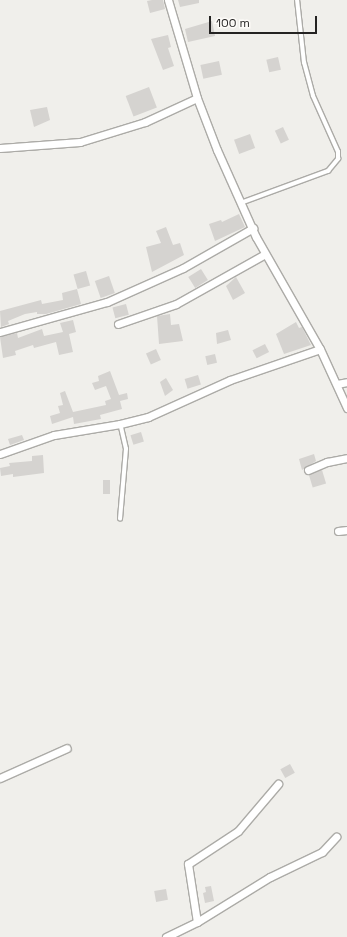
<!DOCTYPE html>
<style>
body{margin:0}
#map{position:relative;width:347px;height:937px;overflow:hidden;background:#f0efeb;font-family:"Space Grotesk",sans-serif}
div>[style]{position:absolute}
.building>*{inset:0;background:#d5d3d0;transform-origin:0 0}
.roads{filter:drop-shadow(1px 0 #acaba7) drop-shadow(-1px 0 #acaba7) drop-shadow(0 1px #acaba7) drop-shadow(0 -1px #acaba7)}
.service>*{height:3.5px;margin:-1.75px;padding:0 1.75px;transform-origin:1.75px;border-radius:1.75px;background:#fff}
.minor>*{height:7px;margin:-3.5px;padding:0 3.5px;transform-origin:3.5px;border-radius:3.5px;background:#fff}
span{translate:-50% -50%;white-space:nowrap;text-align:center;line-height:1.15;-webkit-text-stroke:3px #fefcf9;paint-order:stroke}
.scale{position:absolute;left:209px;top:16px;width:108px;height:18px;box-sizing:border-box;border:2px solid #242322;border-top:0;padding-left:5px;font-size:12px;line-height:14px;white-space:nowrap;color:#242322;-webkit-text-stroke:3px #fefcf9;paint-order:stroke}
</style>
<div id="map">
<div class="building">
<i style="clip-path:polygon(152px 0,163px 0,165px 9px,150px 13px,147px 1px)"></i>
<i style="clip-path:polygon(178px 0,199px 0,199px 3px,180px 7px)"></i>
<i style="clip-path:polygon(212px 21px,215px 36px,188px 42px,185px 29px)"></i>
<i style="clip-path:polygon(168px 35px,171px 47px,168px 48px,174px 66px,163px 70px,151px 39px)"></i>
<i style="left:278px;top:57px;width:13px;height:12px;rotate:77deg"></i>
<i style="left:219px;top:61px;width:14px;height:19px;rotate:78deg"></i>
<i style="left:149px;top:87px;width:22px;height:25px;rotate:69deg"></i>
<i style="clip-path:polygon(47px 107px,50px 120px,34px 127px,30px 110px)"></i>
<i style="left:283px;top:127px;width:14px;height:9px;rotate:65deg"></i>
<i style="left:250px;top:134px;width:15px;height:17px;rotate:70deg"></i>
<i style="clip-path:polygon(239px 214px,245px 227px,215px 241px,209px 224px,221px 220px,222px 222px)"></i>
<i style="clip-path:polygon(166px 227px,173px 245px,180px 243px,184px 255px,152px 272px,146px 247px,161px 243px,156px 231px)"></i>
<i style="left:201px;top:269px;width:13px;height:15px;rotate:58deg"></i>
<i style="left:86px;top:271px;width:15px;height:13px;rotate:74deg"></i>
<i style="left:109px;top:276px;width:18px;height:15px;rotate:71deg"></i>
<i style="clip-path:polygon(236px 277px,245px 293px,233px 300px,226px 286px)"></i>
<i style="clip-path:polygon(77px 289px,81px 304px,46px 314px,37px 314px,37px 312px,25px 314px,8px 321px,9px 324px,1px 327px,0 311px,41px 300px,42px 304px,63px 300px,62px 293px)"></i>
<i style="left:126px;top:304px;width:11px;height:14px;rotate:75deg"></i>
<i style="clip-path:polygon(170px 314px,171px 325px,179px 324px,183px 341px,159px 344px,157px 316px)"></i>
<i style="clip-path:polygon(73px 320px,76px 332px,69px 334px,73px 352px,59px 355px,56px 342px,34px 348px,33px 345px,15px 351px,16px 355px,3px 358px,0 337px,17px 333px,18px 338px,42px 329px,44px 336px,63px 332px,60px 323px)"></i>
<i style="clip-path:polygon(296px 322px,299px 328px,302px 327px,311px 345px,284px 354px,276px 334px)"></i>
<i style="clip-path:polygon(228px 330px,231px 340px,217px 344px,216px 333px)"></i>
<i style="left:265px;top:344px;width:9px;height:14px;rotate:63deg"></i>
<i style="left:156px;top:349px;width:12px;height:11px;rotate:66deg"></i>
<i style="left:215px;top:354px;width:9px;height:10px;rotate:77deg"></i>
<i style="clip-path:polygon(110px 371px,119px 395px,127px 393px,128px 399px,120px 401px,122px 409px,100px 415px,101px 419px,74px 424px,73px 417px,52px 424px,50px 416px,60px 413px,58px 406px,63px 405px,60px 393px,65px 391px,73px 412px,106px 405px,105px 401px,111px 399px,106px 386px,95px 390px,92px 383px,99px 381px,98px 376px)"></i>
<i style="left:198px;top:375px;width:10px;height:14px;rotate:73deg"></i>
<i style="clip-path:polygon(166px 378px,173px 390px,165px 396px,160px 382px)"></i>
<i style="left:141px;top:432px;width:10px;height:11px;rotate:73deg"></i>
<i style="clip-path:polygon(22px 435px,24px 440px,10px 445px,8px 439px)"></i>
<i style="clip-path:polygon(314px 454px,316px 461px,302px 470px,299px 459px)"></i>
<i style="clip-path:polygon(43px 455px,44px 473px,13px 477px,13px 474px,1px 476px,0 468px,10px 466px,9px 463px,32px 461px,32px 456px)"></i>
<i style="left:322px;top:470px;width:14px;height:14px;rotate:73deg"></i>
<i style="left:103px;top:480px;width:7px;height:14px"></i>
<i style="left:290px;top:764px;width:10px;height:11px;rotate:61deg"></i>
<i style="clip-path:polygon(211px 886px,214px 901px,205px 903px,203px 893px,206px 892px,205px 887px)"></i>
<i style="left:166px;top:889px;width:11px;height:12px;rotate:80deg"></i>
</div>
<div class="roads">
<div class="service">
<i style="left:241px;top:203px;width:93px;rotate:-20.2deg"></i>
<i style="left:328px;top:171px;width:16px;rotate:-50deg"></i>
<i style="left:338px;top:159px;width:7px;rotate:-90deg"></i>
<i style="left:338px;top:152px;width:61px;rotate:-114.1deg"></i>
<i style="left:313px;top:96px;width:34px;rotate:-105deg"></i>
<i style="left:304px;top:63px;width:63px;rotate:-96.3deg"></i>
<i style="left:120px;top:519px;width:70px;rotate:-85.1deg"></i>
<i style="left:126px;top:449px;width:26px;rotate:-103deg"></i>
</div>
<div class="minor">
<i style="left:168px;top:0;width:102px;rotate:73.5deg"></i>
<i style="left:197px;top:98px;width:56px;rotate:69deg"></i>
<i style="left:217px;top:150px;width:95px;rotate:65.9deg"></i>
<i style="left:256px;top:237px;width:129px;rotate:60.3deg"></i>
<i style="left:320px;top:349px;width:65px;rotate:65.4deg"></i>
<i style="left:0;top:148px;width:80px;rotate:-4.3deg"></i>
<i style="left:80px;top:142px;width:68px;rotate:-17.1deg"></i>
<i style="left:145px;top:122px;width:57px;rotate:-24.8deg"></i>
<i style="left:118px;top:324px;width:61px;rotate:-19deg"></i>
<i style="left:176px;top:304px;width:102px;rotate:-29.3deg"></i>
<i style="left:0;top:332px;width:111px;rotate:-15.7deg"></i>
<i style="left:107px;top:302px;width:83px;rotate:-24.1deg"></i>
<i style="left:183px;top:268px;width:81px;rotate:-29.7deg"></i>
<i style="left:337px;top:384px;width:10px;rotate:-11deg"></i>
<i style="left:0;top:454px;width:57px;rotate:-19.4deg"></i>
<i style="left:54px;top:435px;width:67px;rotate:-9.5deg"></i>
<i style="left:120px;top:424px;width:29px;rotate:-14deg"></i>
<i style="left:148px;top:417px;width:90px;rotate:-24.3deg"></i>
<i style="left:230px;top:380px;width:95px;rotate:-19deg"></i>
<i style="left:308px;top:470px;width:21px;rotate:-23deg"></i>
<i style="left:327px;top:462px;width:20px;rotate:-11deg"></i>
<i style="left:338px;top:531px;width:9px;rotate:-6deg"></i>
<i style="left:0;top:778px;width:73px;rotate:-24.1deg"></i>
<i style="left:197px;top:922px;width:86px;rotate:-31.7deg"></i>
<i style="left:270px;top:877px;width:58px;rotate:-25.7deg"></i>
<i style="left:322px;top:852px;width:21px;rotate:-47deg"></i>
<i style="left:166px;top:937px;width:34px;rotate:-26deg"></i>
<i style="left:197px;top:922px;width:59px;rotate:-98.8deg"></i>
<i style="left:188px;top:864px;width:60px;rotate:-33.4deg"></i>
<i style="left:238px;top:831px;width:62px;rotate:-49.6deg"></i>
</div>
</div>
<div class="scale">100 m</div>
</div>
